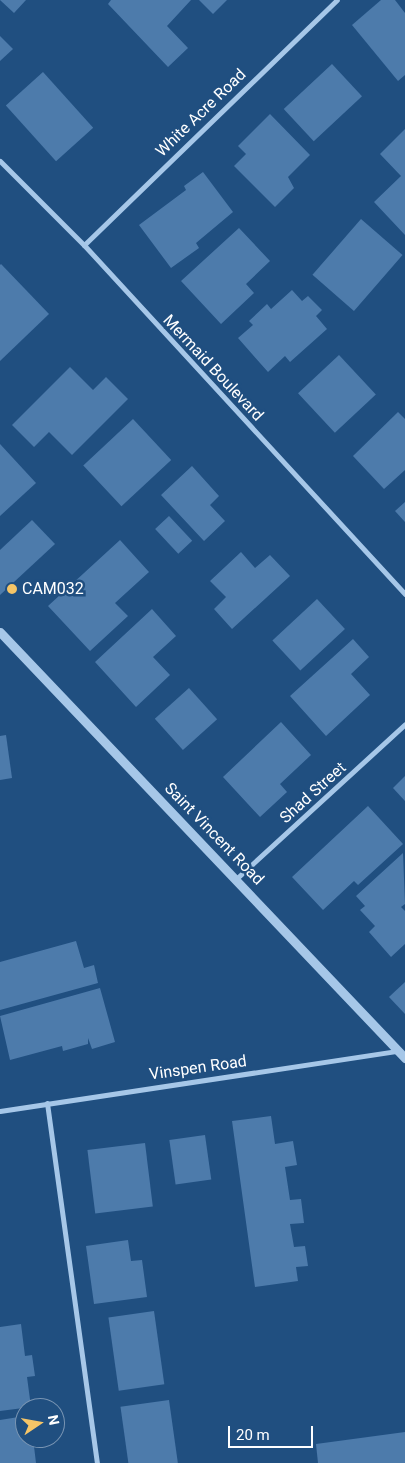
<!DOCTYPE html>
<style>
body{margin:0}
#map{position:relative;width:405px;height:1463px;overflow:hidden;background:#204f80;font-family:Roboto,sans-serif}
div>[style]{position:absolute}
.building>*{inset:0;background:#4d7bab;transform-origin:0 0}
.minor>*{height:5px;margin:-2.5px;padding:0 2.5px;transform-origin:2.5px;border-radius:2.5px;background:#a6c7e8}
.tertiary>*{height:9px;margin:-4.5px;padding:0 4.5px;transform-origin:4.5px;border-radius:4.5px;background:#a6c7e8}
.dots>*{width:14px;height:14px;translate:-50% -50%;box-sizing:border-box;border:2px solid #204f80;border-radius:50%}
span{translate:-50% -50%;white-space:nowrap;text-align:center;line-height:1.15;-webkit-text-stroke:5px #204f80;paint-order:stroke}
.street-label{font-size:16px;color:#fff}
.poi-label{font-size:16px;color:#fff}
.left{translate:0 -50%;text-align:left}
.north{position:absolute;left:15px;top:1398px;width:50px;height:50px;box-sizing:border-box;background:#204f80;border:1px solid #7995b3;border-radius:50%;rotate:78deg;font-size:14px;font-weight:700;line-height:20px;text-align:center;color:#fff}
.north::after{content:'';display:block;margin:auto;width:18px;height:22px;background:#f5c567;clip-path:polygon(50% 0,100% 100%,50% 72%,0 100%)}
.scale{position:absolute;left:228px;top:1426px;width:85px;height:22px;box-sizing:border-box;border:2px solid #fff;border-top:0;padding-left:6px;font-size:15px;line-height:18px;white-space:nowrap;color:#fff;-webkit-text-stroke:4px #204f80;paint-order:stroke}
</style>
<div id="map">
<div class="building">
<i style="clip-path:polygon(0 0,26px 0,14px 13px)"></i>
<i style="clip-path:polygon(111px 0,191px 0,167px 26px,188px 48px,168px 67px,108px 4px)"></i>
<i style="clip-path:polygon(199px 0,227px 0,213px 14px)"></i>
<i style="clip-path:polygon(381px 0,395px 0,405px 13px,405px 75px,398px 81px,352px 25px)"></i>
<i style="clip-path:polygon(0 36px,13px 49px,0 61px)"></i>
<i style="left:332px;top:64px;width:44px;height:66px;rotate:47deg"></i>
<i style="left:43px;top:72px;width:75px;height:50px;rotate:48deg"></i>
<i style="clip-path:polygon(270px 114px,310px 155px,288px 177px,294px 188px,275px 207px,234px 166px,246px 154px,238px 146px)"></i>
<i style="clip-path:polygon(405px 129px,405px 235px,374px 202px,401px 176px,380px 154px)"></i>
<i style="clip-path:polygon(203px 172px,233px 212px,196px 243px,199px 248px,171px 268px,139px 225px,186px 190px,184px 186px)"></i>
<i style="left:361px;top:219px;width:55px;height:74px;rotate:41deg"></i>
<i style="clip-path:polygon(239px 228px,270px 261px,246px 284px,254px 293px,221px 324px,181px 281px)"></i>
<i style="clip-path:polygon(1px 264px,49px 314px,0 361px,0 265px)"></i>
<i style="clip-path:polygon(292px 290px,302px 301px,308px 296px,322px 310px,316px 316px,327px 329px,290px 362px,285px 356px,268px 372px,238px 338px,253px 325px,249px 321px,267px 304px,271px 309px)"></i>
<i style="left:339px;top:355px;width:54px;height:56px;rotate:47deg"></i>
<i style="clip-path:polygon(70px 367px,93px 390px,106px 377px,128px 399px,72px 455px,49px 432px,34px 447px,12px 425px)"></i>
<i style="clip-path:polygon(398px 412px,405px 419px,405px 470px,384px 489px,353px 456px)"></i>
<i style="left:133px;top:419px;width:56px;height:68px;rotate:47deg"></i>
<i style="clip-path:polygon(0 444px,36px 483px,0 516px)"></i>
<i style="clip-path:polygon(192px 466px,219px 496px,210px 505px,225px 521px,204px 541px,161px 495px)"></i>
<i style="clip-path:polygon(405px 502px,405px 522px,395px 511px)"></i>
<i style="left:169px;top:516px;width:34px;height:19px;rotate:47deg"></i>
<i style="clip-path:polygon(32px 520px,55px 544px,0 595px,0 550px)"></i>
<i style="clip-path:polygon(120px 540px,149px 572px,115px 603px,128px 616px,90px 651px,48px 606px)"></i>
<i style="clip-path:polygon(241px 552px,255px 568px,270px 555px,290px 576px,232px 629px,214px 609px,226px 597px,210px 581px)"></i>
<i style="left:317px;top:599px;width:41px;height:61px;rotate:47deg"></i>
<i style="clip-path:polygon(152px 609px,176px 636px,153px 657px,170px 675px,136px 707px,95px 662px)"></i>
<i style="clip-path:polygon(353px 639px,369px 657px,351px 674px,370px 695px,326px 736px,290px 696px)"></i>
<i style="left:189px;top:688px;width:42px;height:46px;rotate:48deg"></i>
<i style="clip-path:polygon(281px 722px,311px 755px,280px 784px,287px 792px,260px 817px,223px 777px)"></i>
<i style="clip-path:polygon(6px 735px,12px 778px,0 780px,0 736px)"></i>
<i style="clip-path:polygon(405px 776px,405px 801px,393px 788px)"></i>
<i style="clip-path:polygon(368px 806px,403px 844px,358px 885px,354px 881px,323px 910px,292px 877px)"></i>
<i style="clip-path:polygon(403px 853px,405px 904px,401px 907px,405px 911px,405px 944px,391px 957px,369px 932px,375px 926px,360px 910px,365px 906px,356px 896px)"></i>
<i style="clip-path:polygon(76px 941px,84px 968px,94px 965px,98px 983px,0 1010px,0 962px)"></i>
<i style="clip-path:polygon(405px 982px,405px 1014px,389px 997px)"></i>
<i style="clip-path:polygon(100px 988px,115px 1042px,92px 1049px,88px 1038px,88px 1044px,63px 1051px,62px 1046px,10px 1060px,0 1016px)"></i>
<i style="clip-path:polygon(271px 1116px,275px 1144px,293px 1141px,297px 1165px,285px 1167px,290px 1200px,301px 1199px,304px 1223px,290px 1224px,294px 1247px,305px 1246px,308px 1266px,296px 1267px,298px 1281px,255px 1287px,232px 1121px)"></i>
<i style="left:205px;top:1135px;width:45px;height:36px;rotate:82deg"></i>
<i style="left:145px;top:1143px;width:64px;height:58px;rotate:83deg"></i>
<i style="clip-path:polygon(128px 1240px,131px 1261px,142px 1260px,147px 1297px,94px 1304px,86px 1246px)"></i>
<i style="left:154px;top:1311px;width:74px;height:46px;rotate:82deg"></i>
<i style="clip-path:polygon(21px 1324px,25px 1356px,32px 1355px,35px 1376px,27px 1377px,31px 1407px,0 1411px,0 1327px)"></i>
<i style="left:169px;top:1400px;width:64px;height:49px;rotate:82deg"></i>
<i style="clip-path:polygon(25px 1416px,25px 1438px,33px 1438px,36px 1463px,0 1463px,0 1420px)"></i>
<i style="clip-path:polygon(405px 1432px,405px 1463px,318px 1463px,316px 1444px)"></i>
</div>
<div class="minor">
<i style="left:0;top:161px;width:119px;rotate:45deg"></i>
<i style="left:84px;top:245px;width:474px;rotate:47.4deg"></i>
<i style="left:84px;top:245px;width:352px;rotate:-44.1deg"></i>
<i style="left:236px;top:879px;width:229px;rotate:-42.5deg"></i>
<i style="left:47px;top:1103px;width:363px;rotate:82.1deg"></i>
<i style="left:0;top:1111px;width:402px;rotate:-8.6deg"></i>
</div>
<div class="tertiary">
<i style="left:0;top:632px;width:588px;rotate:46.45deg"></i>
</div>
<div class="dots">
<i style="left:12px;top:589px;background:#f5c567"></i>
</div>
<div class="street-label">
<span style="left:201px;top:113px;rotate:-44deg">White Acre Road</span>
<span style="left:213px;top:368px;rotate:47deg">Mermaid Boulevard</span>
<span style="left:313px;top:793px;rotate:-42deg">Shad Street</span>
<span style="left:214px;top:834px;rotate:46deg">Saint Vincent Road</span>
<span style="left:198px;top:1068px;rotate:-8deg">Vinspen Road</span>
</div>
<div class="poi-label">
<span class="left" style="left:22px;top:589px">CAM032</span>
</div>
<div class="north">N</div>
<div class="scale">20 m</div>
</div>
